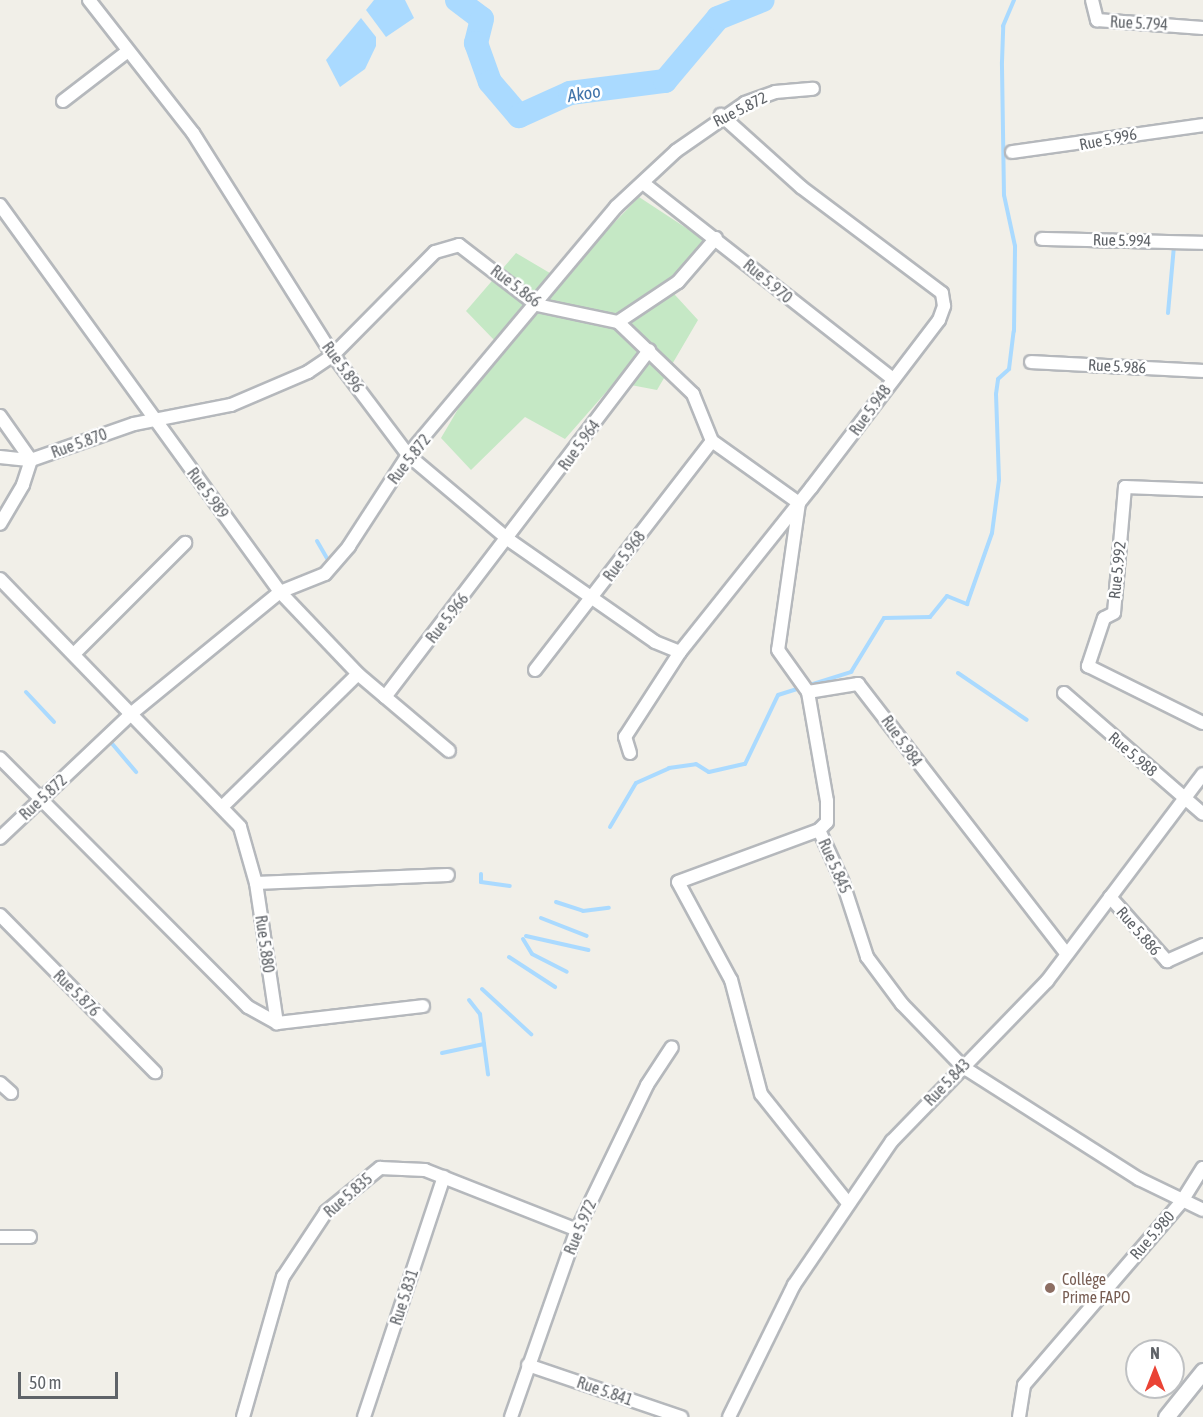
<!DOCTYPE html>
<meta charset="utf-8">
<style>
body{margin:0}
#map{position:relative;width:1203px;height:1417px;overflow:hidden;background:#f1efe8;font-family:"Asap Condensed",sans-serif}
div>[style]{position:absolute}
.green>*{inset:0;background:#c5e8c5}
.water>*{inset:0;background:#aadaff}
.stream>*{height:4px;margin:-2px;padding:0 2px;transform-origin:2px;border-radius:2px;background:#aadaff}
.river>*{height:24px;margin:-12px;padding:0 12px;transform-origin:12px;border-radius:12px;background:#aadaff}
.roads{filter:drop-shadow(2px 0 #b5b8bc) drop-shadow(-2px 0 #b5b8bc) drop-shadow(0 2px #b5b8bc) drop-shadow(0 -2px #b5b8bc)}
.minor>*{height:12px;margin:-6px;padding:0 6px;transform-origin:6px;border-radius:6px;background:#fff}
.tertiary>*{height:15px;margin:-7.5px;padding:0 7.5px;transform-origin:7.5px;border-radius:7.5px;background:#fff}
.dots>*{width:16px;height:16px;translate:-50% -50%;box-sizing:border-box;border:3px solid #fff;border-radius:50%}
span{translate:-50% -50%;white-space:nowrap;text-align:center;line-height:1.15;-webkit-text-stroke:5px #fff;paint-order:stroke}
.street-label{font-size:16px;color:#5f6368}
.education-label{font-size:16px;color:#785e54}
.left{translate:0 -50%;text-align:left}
.water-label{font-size:18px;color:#4174aa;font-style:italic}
.north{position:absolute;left:1125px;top:1339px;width:60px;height:60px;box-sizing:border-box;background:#fff;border:2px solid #bfc1c3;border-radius:50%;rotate:0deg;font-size:16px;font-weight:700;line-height:24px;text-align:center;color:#5f6368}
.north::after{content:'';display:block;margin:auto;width:21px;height:27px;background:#ea4335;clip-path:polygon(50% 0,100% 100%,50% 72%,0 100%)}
.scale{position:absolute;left:18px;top:1372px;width:100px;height:27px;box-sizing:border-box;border:3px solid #5f6368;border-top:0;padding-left:8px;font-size:18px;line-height:21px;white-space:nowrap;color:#5f6368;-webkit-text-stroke:4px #fff;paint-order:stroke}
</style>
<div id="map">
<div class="green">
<i style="clip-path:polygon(639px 197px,706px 241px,665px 284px,698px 320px,657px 390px,615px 382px,565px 439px,525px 417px,471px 470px,441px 438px,497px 343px,466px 311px,516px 253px,560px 279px)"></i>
</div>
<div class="water">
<i style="clip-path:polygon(374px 0,405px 0,414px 18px,386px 37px,366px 10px)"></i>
<i style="clip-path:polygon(361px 18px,376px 37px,376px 46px,365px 69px,340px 87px,326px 60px)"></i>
</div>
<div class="stream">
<i style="left:1168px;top:313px;width:67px;rotate:-84.9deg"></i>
<i style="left:317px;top:541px;width:22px;rotate:60deg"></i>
<i style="left:958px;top:673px;width:83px;rotate:34.3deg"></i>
<i style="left:26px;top:692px;width:41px;rotate:47deg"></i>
<i style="left:109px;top:740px;width:42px;rotate:49.8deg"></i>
<i style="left:610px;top:827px;width:51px;rotate:-59.4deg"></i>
<i style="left:636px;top:783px;width:36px;rotate:-24deg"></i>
<i style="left:669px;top:768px;width:27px;rotate:-8deg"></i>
<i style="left:696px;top:764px;width:15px;rotate:32deg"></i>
<i style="left:709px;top:772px;width:37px;rotate:-13deg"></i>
<i style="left:745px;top:764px;width:76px;rotate:-64.4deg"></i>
<i style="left:778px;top:695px;width:77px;rotate:-17.5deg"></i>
<i style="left:851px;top:672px;width:63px;rotate:-58.6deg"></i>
<i style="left:884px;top:618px;width:46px;rotate:-1.2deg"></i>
<i style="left:930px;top:617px;width:27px;rotate:-51deg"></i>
<i style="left:947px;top:596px;width:22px;rotate:22deg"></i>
<i style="left:967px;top:604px;width:75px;rotate:-70.6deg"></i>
<i style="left:992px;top:533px;width:53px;rotate:-82.5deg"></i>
<i style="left:999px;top:480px;width:86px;rotate:-92deg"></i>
<i style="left:996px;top:394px;width:15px;rotate:-82deg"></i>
<i style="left:998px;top:379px;width:15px;rotate:-42deg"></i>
<i style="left:1009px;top:369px;width:38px;rotate:-83deg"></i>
<i style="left:1014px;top:331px;width:85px;rotate:-89.3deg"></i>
<i style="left:1015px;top:246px;width:52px;rotate:-102.2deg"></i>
<i style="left:1004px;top:195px;width:133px;rotate:-90.9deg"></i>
<i style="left:1002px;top:62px;width:36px;rotate:-88deg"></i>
<i style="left:1003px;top:26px;width:28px;rotate:-67deg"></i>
<i style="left:481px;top:874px;width:8px;rotate:90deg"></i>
<i style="left:481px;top:882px;width:29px;rotate:8deg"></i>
<i style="left:556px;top:902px;width:28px;rotate:18deg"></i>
<i style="left:583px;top:911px;width:26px;rotate:-7deg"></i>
<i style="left:541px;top:918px;width:49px;rotate:21.4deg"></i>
<i style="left:526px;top:936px;width:64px;rotate:12.7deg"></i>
<i style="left:523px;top:939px;width:17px;rotate:59deg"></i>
<i style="left:532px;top:954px;width:39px;rotate:27deg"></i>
<i style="left:509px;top:957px;width:55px;rotate:33.1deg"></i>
<i style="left:482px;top:989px;width:67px;rotate:42.6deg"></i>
<i style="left:469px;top:1000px;width:18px;rotate:52deg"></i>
<i style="left:480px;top:1014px;width:61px;rotate:82.4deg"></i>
<i style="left:442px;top:1053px;width:43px;rotate:-12.1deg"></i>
</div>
<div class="river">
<i style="left:457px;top:0;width:31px;rotate:37deg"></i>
<i style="left:482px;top:19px;width:25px;rotate:104deg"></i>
<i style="left:476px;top:43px;width:41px;rotate:70.3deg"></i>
<i style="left:490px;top:82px;width:45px;rotate:49.5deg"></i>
<i style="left:519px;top:116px;width:56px;rotate:-24.3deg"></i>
<i style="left:570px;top:93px;width:96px;rotate:-7.2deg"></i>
<i style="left:665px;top:81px;width:82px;rotate:-49.9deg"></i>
<i style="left:718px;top:18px;width:48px;rotate:-21.8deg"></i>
</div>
<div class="roads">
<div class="minor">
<i style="left:89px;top:0;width:169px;rotate:52deg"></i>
<i style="left:193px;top:133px;width:262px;rotate:57.8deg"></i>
<i style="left:333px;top:355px;width:125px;rotate:53.1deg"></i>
<i style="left:408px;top:455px;width:132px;rotate:40.1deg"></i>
<i style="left:509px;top:540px;width:178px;rotate:34.9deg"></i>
<i style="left:655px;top:642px;width:27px;rotate:22deg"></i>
<i style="left:1092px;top:0;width:21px;rotate:76deg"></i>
<i style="left:1097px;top:20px;width:106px;rotate:4.3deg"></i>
<i style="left:63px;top:101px;width:82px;rotate:-37.6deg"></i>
<i style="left:1012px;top:152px;width:193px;rotate:-8deg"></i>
<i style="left:643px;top:183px;width:318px;rotate:38.1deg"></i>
<i style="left:0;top:205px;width:478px;rotate:54.1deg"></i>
<i style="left:280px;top:592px;width:113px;rotate:46.4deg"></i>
<i style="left:358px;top:674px;width:119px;rotate:40.2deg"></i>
<i style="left:1042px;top:239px;width:161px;rotate:1.4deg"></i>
<i style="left:618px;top:322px;width:72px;rotate:-33.7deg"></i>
<i style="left:678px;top:282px;width:58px;rotate:-49.2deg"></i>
<i style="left:1031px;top:362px;width:172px;rotate:3deg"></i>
<i style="left:0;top:416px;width:54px;rotate:54.8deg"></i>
<i style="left:31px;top:460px;width:26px;rotate:108deg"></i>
<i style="left:23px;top:485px;width:45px;rotate:120.5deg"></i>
<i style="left:0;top:457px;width:31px;rotate:6deg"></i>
<i style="left:31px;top:460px;width:109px;rotate:-19.3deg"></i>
<i style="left:134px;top:424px;width:99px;rotate:-11.1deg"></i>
<i style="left:231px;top:405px;width:84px;rotate:-23.2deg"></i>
<i style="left:308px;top:372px;width:30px;rotate:-34deg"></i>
<i style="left:333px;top:355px;width:145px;rotate:-45.3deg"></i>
<i style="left:435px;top:252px;width:25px;rotate:-16deg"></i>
<i style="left:459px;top:245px;width:98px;rotate:37.6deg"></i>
<i style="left:537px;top:305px;width:83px;rotate:11.9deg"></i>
<i style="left:618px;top:322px;width:104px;rotate:43.8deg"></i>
<i style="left:693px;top:394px;width:51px;rotate:68deg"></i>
<i style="left:712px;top:441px;width:107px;rotate:35.5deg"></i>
<i style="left:799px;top:503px;width:148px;rotate:98.1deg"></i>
<i style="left:778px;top:650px;width:52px;rotate:54.5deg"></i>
<i style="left:1203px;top:490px;width:78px;rotate:-177.8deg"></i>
<i style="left:1125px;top:487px;width:126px;rotate:95deg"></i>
<i style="left:1114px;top:613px;width:11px;rotate:153deg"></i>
<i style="left:1104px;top:618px;width:51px;rotate:108.4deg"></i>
<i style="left:1088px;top:666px;width:128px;rotate:26.4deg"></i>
<i style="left:0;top:579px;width:345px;rotate:45.9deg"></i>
<i style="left:240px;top:827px;width:58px;rotate:74.1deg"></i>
<i style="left:256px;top:883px;width:142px;rotate:81.5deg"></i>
<i style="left:277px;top:1023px;width:33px;rotate:-151deg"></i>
<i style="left:248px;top:1007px;width:351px;rotate:-134.9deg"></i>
<i style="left:75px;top:653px;width:156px;rotate:-45deg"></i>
<i style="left:535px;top:670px;width:289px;rotate:-52.3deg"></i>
<i style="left:1064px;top:693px;width:184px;rotate:41deg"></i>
<i style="left:385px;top:697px;width:436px;rotate:-52.7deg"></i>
<i style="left:630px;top:753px;width:17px;rotate:-107deg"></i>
<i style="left:625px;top:737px;width:101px;rotate:-57.1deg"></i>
<i style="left:680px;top:652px;width:210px;rotate:-51.4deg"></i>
<i style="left:811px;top:488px;width:211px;rotate:-52.7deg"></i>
<i style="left:939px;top:320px;width:15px;rotate:-70deg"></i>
<i style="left:944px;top:306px;width:13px;rotate:-99deg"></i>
<i style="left:942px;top:293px;width:176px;rotate:-143.1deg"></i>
<i style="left:801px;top:187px;width:108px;rotate:-138deg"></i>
<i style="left:222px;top:807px;width:190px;rotate:-44.4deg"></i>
<i style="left:819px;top:830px;width:11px;rotate:-45deg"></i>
<i style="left:827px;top:822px;width:21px;rotate:-90deg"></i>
<i style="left:827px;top:801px;width:111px;rotate:-99.9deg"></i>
<i style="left:808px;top:692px;width:51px;rotate:-9.1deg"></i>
<i style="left:858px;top:684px;width:341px;rotate:52.3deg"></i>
<i style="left:0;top:838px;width:182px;rotate:-43.4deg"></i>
<i style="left:132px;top:713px;width:191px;rotate:-39.3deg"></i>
<i style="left:280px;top:592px;width:48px;rotate:-21.8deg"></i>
<i style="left:325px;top:574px;width:37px;rotate:-49deg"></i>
<i style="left:349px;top:546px;width:108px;rotate:-57deg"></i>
<i style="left:408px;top:455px;width:324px;rotate:-50deg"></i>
<i style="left:616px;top:207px;width:82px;rotate:-43deg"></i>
<i style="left:676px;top:151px;width:84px;rotate:-34.8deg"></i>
<i style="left:745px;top:103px;width:32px;rotate:-20deg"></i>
<i style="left:775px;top:92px;width:38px;rotate:-5deg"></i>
<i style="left:256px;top:883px;width:192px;rotate:-2.4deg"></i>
<i style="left:1110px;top:897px;width:86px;rotate:48.3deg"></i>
<i style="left:1167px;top:961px;width:39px;rotate:-24deg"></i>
<i style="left:0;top:915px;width:221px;rotate:45.4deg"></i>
<i style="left:277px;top:1023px;width:147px;rotate:-6.6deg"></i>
<i style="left:0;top:1083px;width:15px;rotate:42deg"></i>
<i style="left:848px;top:1203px;width:139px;rotate:-128.6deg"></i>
<i style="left:761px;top:1094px;width:118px;rotate:-104.7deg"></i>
<i style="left:731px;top:980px;width:111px;rotate:-118.4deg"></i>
<i style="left:678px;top:882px;width:150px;rotate:-20.2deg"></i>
<i style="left:819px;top:830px;width:58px;rotate:65.6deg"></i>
<i style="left:843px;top:883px;width:78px;rotate:72deg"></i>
<i style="left:867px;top:957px;width:59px;rotate:53.3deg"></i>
<i style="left:902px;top:1004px;width:88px;rotate:45.9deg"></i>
<i style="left:963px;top:1067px;width:209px;rotate:32.5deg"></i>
<i style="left:1139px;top:1179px;width:71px;rotate:25.8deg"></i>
<i style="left:0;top:1237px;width:30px"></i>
<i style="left:528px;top:1365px;width:162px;rotate:18.8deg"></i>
<i style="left:243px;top:1417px;width:146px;rotate:-74.1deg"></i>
<i style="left:283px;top:1277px;width:78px;rotate:-56.5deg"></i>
<i style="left:326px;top:1212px;width:70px;rotate:-39.2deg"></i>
<i style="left:380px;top:1168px;width:45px;rotate:2.5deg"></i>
<i style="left:425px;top:1170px;width:163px;rotate:21.5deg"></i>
<i style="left:364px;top:1417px;width:253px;rotate:-71.6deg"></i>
<i style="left:511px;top:1417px;width:198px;rotate:-70.6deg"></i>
<i style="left:577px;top:1230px;width:161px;rotate:-64.2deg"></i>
<i style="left:647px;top:1085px;width:45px;rotate:-56.7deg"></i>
<i style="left:729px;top:1417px;width:147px;rotate:-63.8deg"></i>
<i style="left:794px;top:1285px;width:174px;rotate:-55.8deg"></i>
<i style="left:892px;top:1141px;width:223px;rotate:-45.9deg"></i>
<i style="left:1047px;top:981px;width:259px;rotate:-53deg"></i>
<i style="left:1019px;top:1417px;width:32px;rotate:-81deg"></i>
<i style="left:1024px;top:1385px;width:243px;rotate:-49.3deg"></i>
<i style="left:1182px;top:1201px;width:39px;rotate:-58deg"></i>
</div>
<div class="tertiary">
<i style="left:1166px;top:1417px;width:59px;rotate:-51.2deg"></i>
</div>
</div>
<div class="dots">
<i style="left:1050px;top:1288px;background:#8d6e63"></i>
</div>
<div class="street-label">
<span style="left:1139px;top:23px;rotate:3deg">Rue 5.794</span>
<span style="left:740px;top:109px;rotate:-27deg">Rue 5.872</span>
<span style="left:1108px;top:139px;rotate:-11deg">Rue 5.996</span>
<span style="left:1122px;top:240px;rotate:1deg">Rue 5.994</span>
<span style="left:768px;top:281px;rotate:40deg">Rue 5.970</span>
<span style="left:516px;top:286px;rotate:37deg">Rue 5.866</span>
<span style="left:1117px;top:366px;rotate:3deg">Rue 5.986</span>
<span style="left:343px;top:367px;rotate:54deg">Rue 5.896</span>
<span style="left:870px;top:410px;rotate:-54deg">Rue 5.948</span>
<span style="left:79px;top:443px;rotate:-20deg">Rue 5.870</span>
<span style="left:579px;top:445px;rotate:-54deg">Rue 5.964</span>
<span style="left:409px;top:459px;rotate:-52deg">Rue 5.872</span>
<span style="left:208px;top:493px;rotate:54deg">Rue 5.989</span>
<span style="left:624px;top:556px;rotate:-53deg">Rue 5.968</span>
<span style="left:1117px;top:570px;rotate:-84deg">Rue 5.992</span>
<span style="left:447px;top:618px;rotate:-52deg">Rue 5.966</span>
<span style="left:902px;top:741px;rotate:55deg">Rue 5.984</span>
<span style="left:1133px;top:754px;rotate:41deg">Rue 5.988</span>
<span style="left:43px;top:797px;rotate:-43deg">Rue 5.872</span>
<span style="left:835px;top:866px;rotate:66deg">Rue 5.845</span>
<span style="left:1139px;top:931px;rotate:49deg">Rue 5.886</span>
<span style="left:265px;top:944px;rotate:82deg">Rue 5.880</span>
<span style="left:77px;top:993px;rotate:45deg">Rue 5.876</span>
<span style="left:947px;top:1082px;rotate:-46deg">Rue 5.843</span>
<span style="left:348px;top:1195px;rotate:-41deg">Rue 5.835</span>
<span style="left:580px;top:1227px;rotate:-67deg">Rue 5.972</span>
<span style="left:1152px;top:1235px;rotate:-49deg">Rue 5.980</span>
<span style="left:404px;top:1297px;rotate:-72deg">Rue 5.831</span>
<span style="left:605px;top:1391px;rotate:19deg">Rue 5.841</span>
</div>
<div class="education-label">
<span class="left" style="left:1062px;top:1288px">Collége<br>Prime FAPO</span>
</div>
<div class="water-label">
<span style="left:584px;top:94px;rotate:-9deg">Akoo</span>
</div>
<div class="north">N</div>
<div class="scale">50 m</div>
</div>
